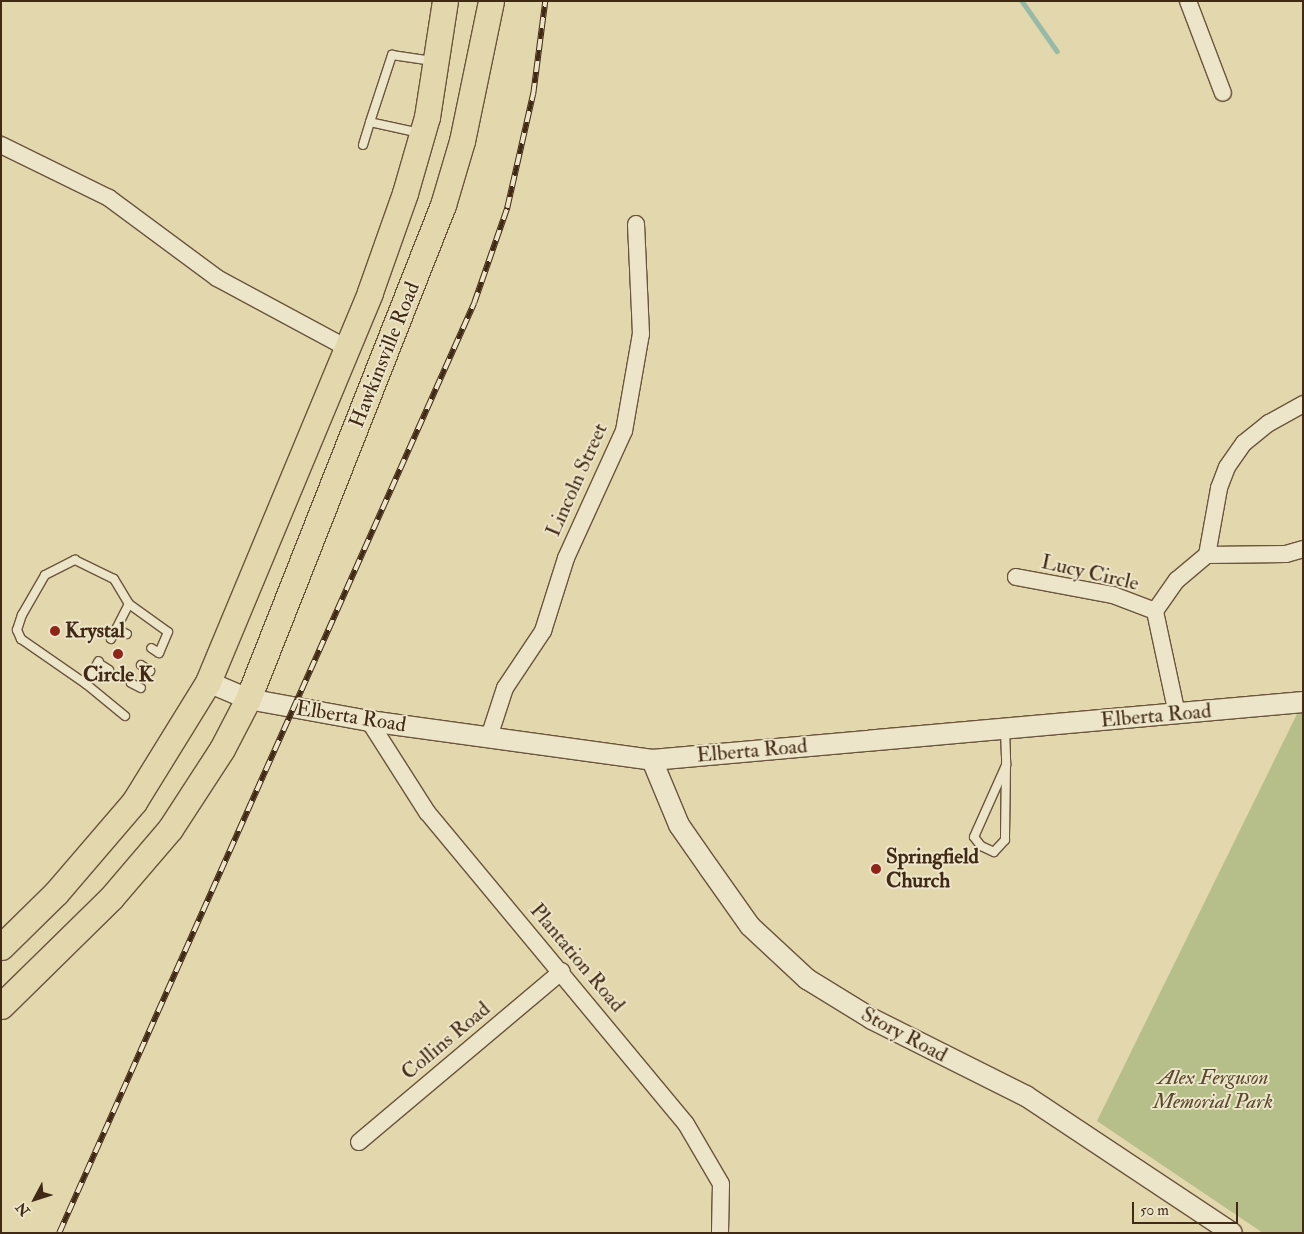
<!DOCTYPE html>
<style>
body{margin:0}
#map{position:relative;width:1304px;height:1234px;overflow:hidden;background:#e3d7ae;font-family:"IM FELL Double Pica",serif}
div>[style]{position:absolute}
.green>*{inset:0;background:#b6be89}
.stream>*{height:4.5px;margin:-2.25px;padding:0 2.25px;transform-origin:2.25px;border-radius:2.25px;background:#96baa7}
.roads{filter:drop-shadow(1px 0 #6a553b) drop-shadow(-1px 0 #6a553b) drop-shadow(0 1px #6a553b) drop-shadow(0 -1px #6a553b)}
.service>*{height:8px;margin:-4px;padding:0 4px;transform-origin:4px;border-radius:4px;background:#ede5ca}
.minor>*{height:16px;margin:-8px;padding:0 8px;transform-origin:8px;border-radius:8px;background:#ede5ca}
.tertiary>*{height:20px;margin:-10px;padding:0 10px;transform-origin:10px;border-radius:10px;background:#ede5ca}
.primary>*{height:25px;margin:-12.5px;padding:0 12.5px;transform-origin:12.5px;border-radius:12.5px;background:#e3d7ae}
.rail>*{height:5.5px;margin-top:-2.75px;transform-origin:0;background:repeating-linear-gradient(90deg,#ede5ca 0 11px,#412a15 0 22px);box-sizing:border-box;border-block:1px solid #412a15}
.dots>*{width:14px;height:14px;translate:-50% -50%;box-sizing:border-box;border:2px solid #ede5ca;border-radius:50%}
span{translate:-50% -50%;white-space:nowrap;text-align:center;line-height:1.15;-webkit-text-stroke:4px #ede5ca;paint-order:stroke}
.street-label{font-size:21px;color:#412a15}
.poi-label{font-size:21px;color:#412a15;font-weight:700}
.left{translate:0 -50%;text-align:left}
.park-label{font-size:21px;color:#58482c;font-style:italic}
.frame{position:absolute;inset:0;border:2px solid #412a15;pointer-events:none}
.north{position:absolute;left:10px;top:1174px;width:50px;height:50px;-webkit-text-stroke:4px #ede5ca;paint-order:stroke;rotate:230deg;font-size:14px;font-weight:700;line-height:20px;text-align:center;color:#412a15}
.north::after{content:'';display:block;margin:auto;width:18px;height:22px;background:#412a15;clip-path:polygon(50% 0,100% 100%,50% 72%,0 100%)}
.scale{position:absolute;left:1132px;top:1202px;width:106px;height:22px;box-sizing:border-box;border:2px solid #412a15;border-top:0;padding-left:6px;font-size:15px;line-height:18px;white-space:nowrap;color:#412a15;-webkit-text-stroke:4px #ede5ca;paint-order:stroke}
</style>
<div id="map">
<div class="green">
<i style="clip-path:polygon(1297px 714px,1303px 714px,1303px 1233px,1263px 1233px,1097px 1121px)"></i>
</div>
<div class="stream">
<i style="left:1022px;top:1px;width:61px;rotate:55deg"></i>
</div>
<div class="roads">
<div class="service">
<i style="left:420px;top:133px;width:51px;rotate:-167.6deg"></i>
<i style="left:370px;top:122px;width:71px;rotate:-71.8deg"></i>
<i style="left:392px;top:55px;width:41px;rotate:8.3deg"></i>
<i style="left:363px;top:145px;width:24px;rotate:-73deg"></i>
<i style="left:117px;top:629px;width:11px;rotate:27deg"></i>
<i style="left:111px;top:639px;width:39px;rotate:-63deg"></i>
<i style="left:98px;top:663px;width:13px;rotate:32deg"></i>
<i style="left:141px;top:665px;width:11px;rotate:34deg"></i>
<i style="left:131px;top:683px;width:11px;rotate:27deg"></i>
<i style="left:86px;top:684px;width:26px;rotate:-61deg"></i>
<i style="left:125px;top:716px;width:50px;rotate:-140.6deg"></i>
<i style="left:86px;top:684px;width:79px;rotate:-145.3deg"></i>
<i style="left:21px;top:639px;width:10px;rotate:-114deg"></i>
<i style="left:17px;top:630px;width:16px;rotate:-72deg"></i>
<i style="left:22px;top:615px;width:46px;rotate:-60.1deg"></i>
<i style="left:45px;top:575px;width:34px;rotate:-27deg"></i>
<i style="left:75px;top:560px;width:43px;rotate:26deg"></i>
<i style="left:114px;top:579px;width:29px;rotate:59deg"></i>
<i style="left:129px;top:604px;width:48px;rotate:35.7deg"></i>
<i style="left:168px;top:632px;width:23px;rotate:113deg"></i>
<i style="left:159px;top:653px;width:9px;rotate:-148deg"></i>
<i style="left:1005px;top:729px;width:36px;rotate:88deg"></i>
<i style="left:1006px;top:765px;width:75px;rotate:90.8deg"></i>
<i style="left:1005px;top:840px;width:16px;rotate:133deg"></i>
<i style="left:994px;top:852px;width:14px;rotate:-155deg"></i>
<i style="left:981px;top:846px;width:11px;rotate:-128deg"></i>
<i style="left:974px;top:837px;width:79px;rotate:-66deg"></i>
</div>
<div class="minor">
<i style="left:1188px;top:1px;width:98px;rotate:69.2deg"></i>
<i style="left:1px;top:145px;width:120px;rotate:26.1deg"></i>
<i style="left:109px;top:198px;width:134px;rotate:36.5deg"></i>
<i style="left:217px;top:278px;width:148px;rotate:28.3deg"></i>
<i style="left:1207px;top:555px;width:79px;rotate:-0.7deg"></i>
<i style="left:1286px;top:554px;width:18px;rotate:-16deg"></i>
<i style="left:1016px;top:577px;width:99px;rotate:10.5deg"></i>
<i style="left:1113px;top:595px;width:45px;rotate:20.9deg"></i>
<i style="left:1177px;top:714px;width:105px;rotate:-102.1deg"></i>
<i style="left:1155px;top:611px;width:38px;rotate:-55deg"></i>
<i style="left:1177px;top:580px;width:39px;rotate:-40deg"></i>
<i style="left:1207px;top:555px;width:68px;rotate:-79.8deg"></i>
<i style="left:1219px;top:488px;width:22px;rotate:-69deg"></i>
<i style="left:1227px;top:467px;width:29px;rotate:-55deg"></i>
<i style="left:1244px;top:443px;width:32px;rotate:-39deg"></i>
<i style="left:1269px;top:423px;width:39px;rotate:-29deg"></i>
<i style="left:369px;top:721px;width:108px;rotate:57.5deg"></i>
<i style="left:427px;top:812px;width:405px;rotate:50.3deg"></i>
<i style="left:686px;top:1124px;width:69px;rotate:59.7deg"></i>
<i style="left:721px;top:1184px;width:49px;rotate:91.2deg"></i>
<i style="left:489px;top:737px;width:52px;rotate:-71.9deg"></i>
<i style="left:505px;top:688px;width:69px;rotate:-56.3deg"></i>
<i style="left:543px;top:631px;width:77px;rotate:-72.5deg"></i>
<i style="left:566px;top:558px;width:140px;rotate:-65.5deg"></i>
<i style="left:624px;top:431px;width:98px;rotate:-80.1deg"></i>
<i style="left:641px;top:334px;width:110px;rotate:-92.6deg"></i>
<i style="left:359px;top:1142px;width:265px;rotate:-40.1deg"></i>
</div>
<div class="tertiary">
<i style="left:208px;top:682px;width:43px;rotate:23deg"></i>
<i style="left:248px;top:699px;width:123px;rotate:10.3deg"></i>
<i style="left:369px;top:721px;width:286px;rotate:7.8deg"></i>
<i style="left:652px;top:760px;width:654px;rotate:-5.09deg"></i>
<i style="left:652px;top:760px;width:70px;rotate:67.4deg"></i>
<i style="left:679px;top:825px;width:52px;rotate:55.1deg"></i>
<i style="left:709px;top:868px;width:71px;rotate:54.7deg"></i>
<i style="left:750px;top:926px;width:78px;rotate:42.9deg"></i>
<i style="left:807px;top:979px;width:76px;rotate:31.6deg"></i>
<i style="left:872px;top:1019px;width:172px;rotate:26.6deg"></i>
<i style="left:1026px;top:1096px;width:247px;rotate:33.6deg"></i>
</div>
<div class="primary">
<i style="left:1px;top:947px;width:77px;rotate:-44.5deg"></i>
<i style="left:56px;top:893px;width:120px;rotate:-49.4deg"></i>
<i style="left:134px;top:802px;width:141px;rotate:-58.3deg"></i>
<i style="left:208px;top:682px;width:422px;rotate:-67.4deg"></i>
<i style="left:370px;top:292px;width:105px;rotate:-70.5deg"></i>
<i style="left:405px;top:193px;width:79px;rotate:-73.9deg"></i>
<i style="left:427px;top:117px;width:117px;rotate:-81.2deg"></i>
<i style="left:1px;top:1006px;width:154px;rotate:-44.5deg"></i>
<i style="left:111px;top:898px;width:91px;rotate:-49.5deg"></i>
<i style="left:170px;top:829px;width:95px;rotate:-57deg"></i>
<i style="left:222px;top:749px;width:56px;rotate:-62.5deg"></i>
<i style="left:248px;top:699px;width:531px;rotate:-68.46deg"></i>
<i style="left:443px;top:205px;width:67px;rotate:-73.5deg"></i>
<i style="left:462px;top:141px;width:143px;rotate:-78.3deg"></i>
</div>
</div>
<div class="rail">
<i style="left:59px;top:1233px;width:1018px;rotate:-65.95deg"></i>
<i style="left:474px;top:303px;width:101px;rotate:-70.8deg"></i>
<i style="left:507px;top:208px;width:117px;rotate:-77.2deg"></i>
<i style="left:533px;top:94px;width:94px;rotate:-82.6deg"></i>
</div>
<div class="dots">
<i style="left:55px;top:631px;background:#8f2418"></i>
<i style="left:118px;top:654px;background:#8f2418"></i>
<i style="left:876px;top:869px;background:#8f2418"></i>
</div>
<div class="street-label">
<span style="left:385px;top:355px;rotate:-68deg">Hawkinsville Road</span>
<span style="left:577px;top:480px;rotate:-66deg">Lincoln Street</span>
<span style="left:1090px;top:573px;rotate:13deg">Lucy Circle</span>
<span style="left:1156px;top:716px;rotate:-5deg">Elberta Road</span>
<span style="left:351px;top:717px;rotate:9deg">Elberta Road</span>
<span style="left:752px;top:751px;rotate:-5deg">Elberta Road</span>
<span style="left:577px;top:958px;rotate:50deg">Plantation Road</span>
<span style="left:904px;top:1035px;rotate:28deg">Story Road</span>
<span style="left:446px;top:1041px;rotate:-40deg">Collins Road</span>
</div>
<div class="poi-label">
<span class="left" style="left:65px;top:631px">Krystal</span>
<span style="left:118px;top:675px">Circle K</span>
<span class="left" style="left:886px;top:869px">Springfield<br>Church</span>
</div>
<div class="park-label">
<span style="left:1213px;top:1090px">Alex Ferguson<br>Memorial Park</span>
</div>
<div class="frame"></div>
<div class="north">N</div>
<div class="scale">50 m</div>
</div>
